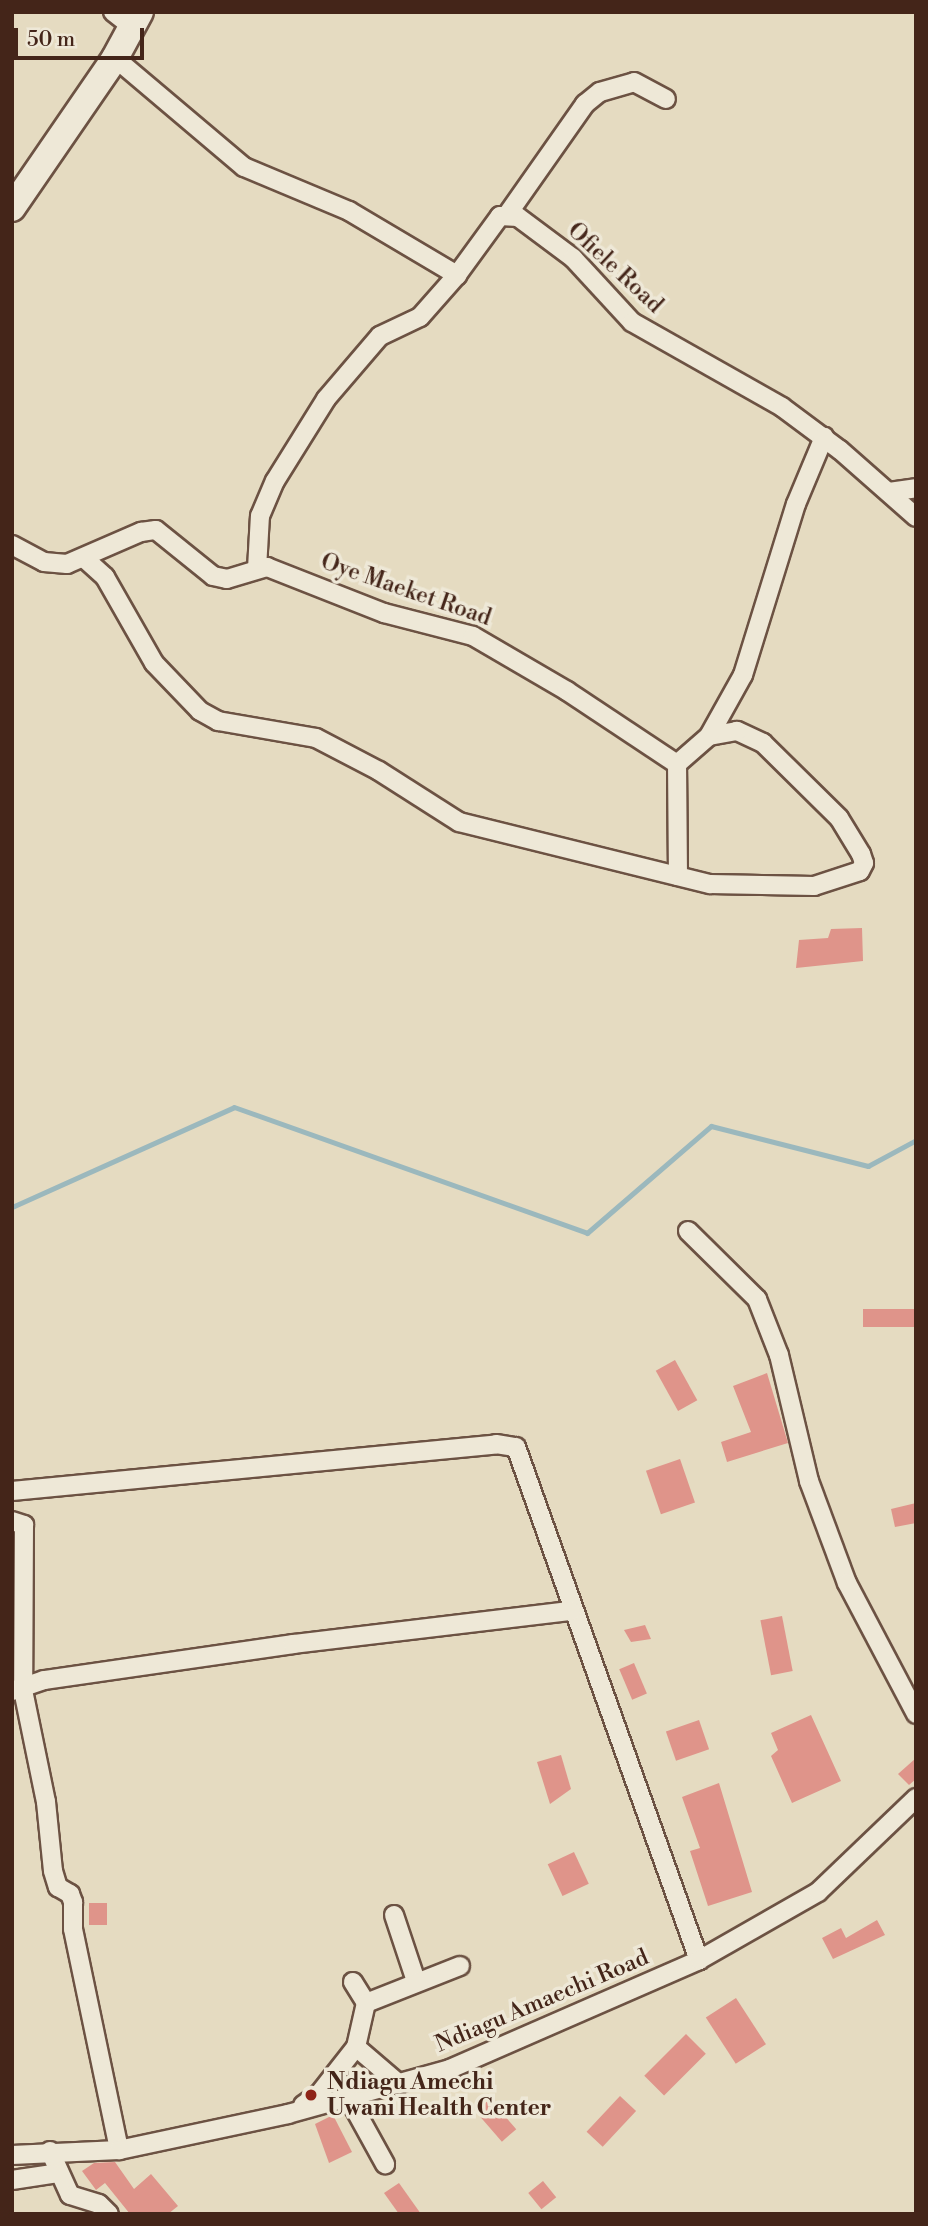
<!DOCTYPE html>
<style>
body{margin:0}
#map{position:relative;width:928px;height:2226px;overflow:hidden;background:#e5dbc1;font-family:"Libre Bodoni",serif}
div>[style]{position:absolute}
.stream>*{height:5px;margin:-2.5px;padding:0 2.5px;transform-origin:2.5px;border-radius:2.5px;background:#9bb8bd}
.building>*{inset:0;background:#df948a;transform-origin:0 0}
.roads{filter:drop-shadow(2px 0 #6c5243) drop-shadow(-2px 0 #6c5243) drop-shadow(0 2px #6c5243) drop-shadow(0 -2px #6c5243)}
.minor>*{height:18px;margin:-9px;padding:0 9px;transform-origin:9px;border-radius:9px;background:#eee8d7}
.secondary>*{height:26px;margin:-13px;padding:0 13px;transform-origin:13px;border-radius:13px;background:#eee8d7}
.dots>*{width:19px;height:19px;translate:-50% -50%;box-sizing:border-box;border:4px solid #eee8d7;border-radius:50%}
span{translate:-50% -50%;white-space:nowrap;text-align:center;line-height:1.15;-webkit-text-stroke:7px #eee8d7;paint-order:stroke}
.street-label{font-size:23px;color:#442519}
.poi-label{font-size:23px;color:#442519;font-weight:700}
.left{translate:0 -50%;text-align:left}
.frame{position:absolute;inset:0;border:14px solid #442519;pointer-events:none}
.scale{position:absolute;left:14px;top:28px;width:130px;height:32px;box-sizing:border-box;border:4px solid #442519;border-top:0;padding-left:9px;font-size:21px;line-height:24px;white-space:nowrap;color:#442519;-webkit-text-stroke:5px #eee8d7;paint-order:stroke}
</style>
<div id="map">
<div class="stream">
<i style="left:12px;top:1207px;width:243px;rotate:-24.2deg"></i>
<i style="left:234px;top:1107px;width:375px;rotate:19.6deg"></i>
<i style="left:587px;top:1233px;width:164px;rotate:-40.8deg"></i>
<i style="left:711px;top:1126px;width:162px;rotate:14.3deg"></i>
<i style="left:868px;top:1166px;width:55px;rotate:-28.4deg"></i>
</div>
<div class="building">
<i style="clip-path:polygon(862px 928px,863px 961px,796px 968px,799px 940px,828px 938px,831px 929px)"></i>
<i style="left:916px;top:1309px;width:18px;height:53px;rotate:90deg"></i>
<i style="left:675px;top:1360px;width:46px;height:22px;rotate:61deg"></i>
<i style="clip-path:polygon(767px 1373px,788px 1443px,727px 1462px,721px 1442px,751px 1432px,733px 1386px)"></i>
<i style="left:680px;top:1459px;width:46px;height:36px;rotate:71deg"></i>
<i style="clip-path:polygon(916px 1503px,916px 1523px,895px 1527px,891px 1509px)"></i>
<i style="left:782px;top:1616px;width:56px;height:22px;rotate:79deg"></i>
<i style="clip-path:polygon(645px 1625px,651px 1639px,631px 1642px,624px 1630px)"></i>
<i style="left:634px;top:1663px;width:33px;height:16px;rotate:67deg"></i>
<i style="clip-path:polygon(811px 1715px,841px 1781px,792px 1803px,771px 1756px,778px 1750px,771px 1733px)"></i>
<i style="left:699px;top:1720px;width:31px;height:35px;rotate:71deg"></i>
<i style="clip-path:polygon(561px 1755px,571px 1789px,550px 1804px,537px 1762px)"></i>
<i style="clip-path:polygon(916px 1758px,916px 1779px,909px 1785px,898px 1774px)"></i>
<i style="clip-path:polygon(719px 1783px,752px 1892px,708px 1906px,690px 1851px,700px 1848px,682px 1797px)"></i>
<i style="left:574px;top:1852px;width:35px;height:29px;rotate:65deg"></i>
<i style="left:89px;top:1903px;width:18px;height:22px"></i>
<i style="clip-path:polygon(877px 1920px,885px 1935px,833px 1959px,822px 1938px,841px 1928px,846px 1938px)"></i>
<i style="left:736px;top:1998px;width:55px;height:36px;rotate:57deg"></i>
<i style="left:686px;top:2034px;width:28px;height:59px;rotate:45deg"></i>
<i style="left:620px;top:2096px;width:22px;height:49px;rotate:43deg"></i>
<i style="left:490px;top:2099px;width:40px;height:19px;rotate:49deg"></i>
<i style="clip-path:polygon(333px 2115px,352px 2152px,329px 2163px,315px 2124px)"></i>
<i style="clip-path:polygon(115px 2162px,134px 2189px,151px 2174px,178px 2206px,168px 2214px,130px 2214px,105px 2183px,96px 2190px,82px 2171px,94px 2163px)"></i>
<i style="left:543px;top:2181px;width:21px;height:19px;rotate:51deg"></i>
<i style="clip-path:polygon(399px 2183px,421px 2214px,399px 2214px,384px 2193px)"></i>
</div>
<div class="roads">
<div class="minor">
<i style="left:113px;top:12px;width:24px;rotate:38deg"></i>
<i style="left:115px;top:58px;width:169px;rotate:40.2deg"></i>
<i style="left:244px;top:167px;width:114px;rotate:22.7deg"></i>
<i style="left:349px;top:211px;width:126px;rotate:30.7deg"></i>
<i style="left:457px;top:275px;width:73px;rotate:-53.9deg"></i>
<i style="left:500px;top:216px;width:18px;rotate:3deg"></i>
<i style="left:518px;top:217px;width:69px;rotate:36.7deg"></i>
<i style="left:573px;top:258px;width:87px;rotate:47.3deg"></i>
<i style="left:632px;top:322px;width:172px;rotate:29.5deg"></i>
<i style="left:782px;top:407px;width:72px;rotate:36.6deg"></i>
<i style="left:840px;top:450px;width:101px;rotate:41.4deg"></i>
<i style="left:507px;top:215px;width:136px;rotate:-54.9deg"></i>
<i style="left:585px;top:104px;width:19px;rotate:-39deg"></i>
<i style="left:600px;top:92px;width:35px;rotate:-16deg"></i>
<i style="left:634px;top:82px;width:36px;rotate:28deg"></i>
<i style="left:889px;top:492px;width:27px;rotate:-8deg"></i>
<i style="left:12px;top:545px;width:36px;rotate:28deg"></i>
<i style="left:44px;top:562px;width:23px;rotate:5deg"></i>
<i style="left:67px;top:564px;width:81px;rotate:-23.4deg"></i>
<i style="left:141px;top:532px;width:15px;rotate:-8deg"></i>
<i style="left:156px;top:530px;width:73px;rotate:38.9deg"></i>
<i style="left:213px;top:576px;width:14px;rotate:12deg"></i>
<i style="left:227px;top:579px;width:42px;rotate:-16.7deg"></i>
<i style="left:267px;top:567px;width:126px;rotate:21.5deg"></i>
<i style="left:384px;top:613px;width:92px;rotate:14.5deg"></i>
<i style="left:473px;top:636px;width:109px;rotate:30.3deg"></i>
<i style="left:567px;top:691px;width:132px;rotate:33.6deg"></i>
<i style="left:84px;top:558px;width:28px;rotate:42deg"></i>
<i style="left:105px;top:577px;width:99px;rotate:60.3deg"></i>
<i style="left:154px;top:663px;width:66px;rotate:46.2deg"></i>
<i style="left:200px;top:711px;width:21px;rotate:29deg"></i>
<i style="left:218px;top:721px;width:99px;rotate:9.8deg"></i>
<i style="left:316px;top:738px;width:71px;rotate:27.6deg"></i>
<i style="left:379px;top:771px;width:95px;rotate:32.5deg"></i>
<i style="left:459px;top:822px;width:259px;rotate:13.9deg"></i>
<i style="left:710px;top:884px;width:104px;rotate:1.1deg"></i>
<i style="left:814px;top:886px;width:48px;rotate:-18.1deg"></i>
<i style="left:860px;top:871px;width:9px;rotate:-63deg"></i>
<i style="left:864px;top:863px;width:9px;rotate:-108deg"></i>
<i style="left:861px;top:854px;width:42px;rotate:-121.4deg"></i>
<i style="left:839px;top:818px;width:107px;rotate:-135.4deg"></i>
<i style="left:763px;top:743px;width:29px;rotate:-155deg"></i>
<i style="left:737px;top:731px;width:28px;rotate:170deg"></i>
<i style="left:257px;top:569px;width:53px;rotate:-86.8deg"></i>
<i style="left:260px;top:516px;width:38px;rotate:-67deg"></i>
<i style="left:275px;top:481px;width:97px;rotate:-58.1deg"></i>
<i style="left:326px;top:399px;width:83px;rotate:-49.4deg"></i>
<i style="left:380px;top:336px;width:44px;rotate:-25.4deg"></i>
<i style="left:420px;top:317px;width:56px;rotate:-48.6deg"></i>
<i style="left:678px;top:876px;width:112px;rotate:-90.5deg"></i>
<i style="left:677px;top:764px;width:43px;rotate:-41.2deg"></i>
<i style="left:709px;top:736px;width:70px;rotate:-60.9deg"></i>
<i style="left:743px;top:675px;width:179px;rotate:-72.8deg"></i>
<i style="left:796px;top:504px;width:73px;rotate:-67.3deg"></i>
<i style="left:688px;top:1231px;width:97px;rotate:44.6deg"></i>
<i style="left:757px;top:1299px;width:60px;rotate:68.6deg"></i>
<i style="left:779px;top:1355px;width:130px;rotate:76.6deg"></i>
<i style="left:809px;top:1481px;width:109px;rotate:69.6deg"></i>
<i style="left:847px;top:1583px;width:148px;rotate:62.2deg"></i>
<i style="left:12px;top:1491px;width:486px;rotate:-5.5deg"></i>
<i style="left:496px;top:1444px;width:20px;rotate:9deg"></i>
<i style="left:516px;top:1447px;width:545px;rotate:70.37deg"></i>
<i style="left:12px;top:1521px;width:13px;rotate:18deg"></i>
<i style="left:24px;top:1525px;width:165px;rotate:90.3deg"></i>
<i style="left:23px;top:1690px;width:114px;rotate:78.4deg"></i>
<i style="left:46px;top:1802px;width:69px;rotate:84.2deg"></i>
<i style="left:53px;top:1871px;width:17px;rotate:73deg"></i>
<i style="left:58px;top:1887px;width:14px;rotate:30deg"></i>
<i style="left:70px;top:1894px;width:9px;rotate:69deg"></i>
<i style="left:73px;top:1902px;width:27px;rotate:90deg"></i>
<i style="left:73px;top:1929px;width:226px;rotate:78.2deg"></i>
<i style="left:12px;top:1691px;width:34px;rotate:-19deg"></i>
<i style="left:44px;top:1680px;width:252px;rotate:-8.2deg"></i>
<i style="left:293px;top:1644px;width:280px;rotate:-6.8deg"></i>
<i style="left:394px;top:1915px;width:70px;rotate:71.6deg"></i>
<i style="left:353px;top:1982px;width:25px;rotate:58deg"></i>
<i style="left:356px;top:2047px;width:57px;rotate:40.7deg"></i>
<i style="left:348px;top:2097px;width:77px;rotate:61.1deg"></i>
<i style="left:303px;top:2105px;width:19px;rotate:-35deg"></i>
<i style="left:319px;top:2094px;width:60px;rotate:-51.8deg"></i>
<i style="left:356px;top:2047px;width:45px;rotate:-77.2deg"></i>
<i style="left:366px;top:2003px;width:101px;rotate:-21.5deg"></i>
<i style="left:50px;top:2151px;width:48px;rotate:65.6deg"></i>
<i style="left:70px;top:2195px;width:30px;rotate:17deg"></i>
<i style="left:99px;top:2204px;width:14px;rotate:45deg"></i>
<i style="left:12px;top:2155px;width:107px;rotate:-2.7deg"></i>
<i style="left:119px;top:2150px;width:173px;rotate:-12deg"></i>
<i style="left:288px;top:2114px;width:168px;rotate:-15.5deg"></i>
<i style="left:450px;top:2069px;width:272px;rotate:-23.6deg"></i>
<i style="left:699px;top:1960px;width:137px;rotate:-29.7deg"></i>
<i style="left:818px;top:1892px;width:136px;rotate:-43.8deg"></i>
<i style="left:12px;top:2180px;width:48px;rotate:-8.5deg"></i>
</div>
<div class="secondary">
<i style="left:12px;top:208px;width:182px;rotate:-55.5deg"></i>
<i style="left:115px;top:58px;width:52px;rotate:-61.5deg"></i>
</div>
</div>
<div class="dots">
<i style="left:311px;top:2095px;background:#8f2418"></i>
</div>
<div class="street-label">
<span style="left:615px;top:268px;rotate:43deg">Ofiele Road</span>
<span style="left:406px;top:590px;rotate:19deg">Oye Maeket Road</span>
<span style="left:542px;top:2001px;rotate:-23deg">Ndiagu Amaechi Road</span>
</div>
<div class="poi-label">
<span class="left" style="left:327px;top:2095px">Ndiagu Amechi<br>Uwani Health Center</span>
</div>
<div class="frame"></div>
<div class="scale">50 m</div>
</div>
